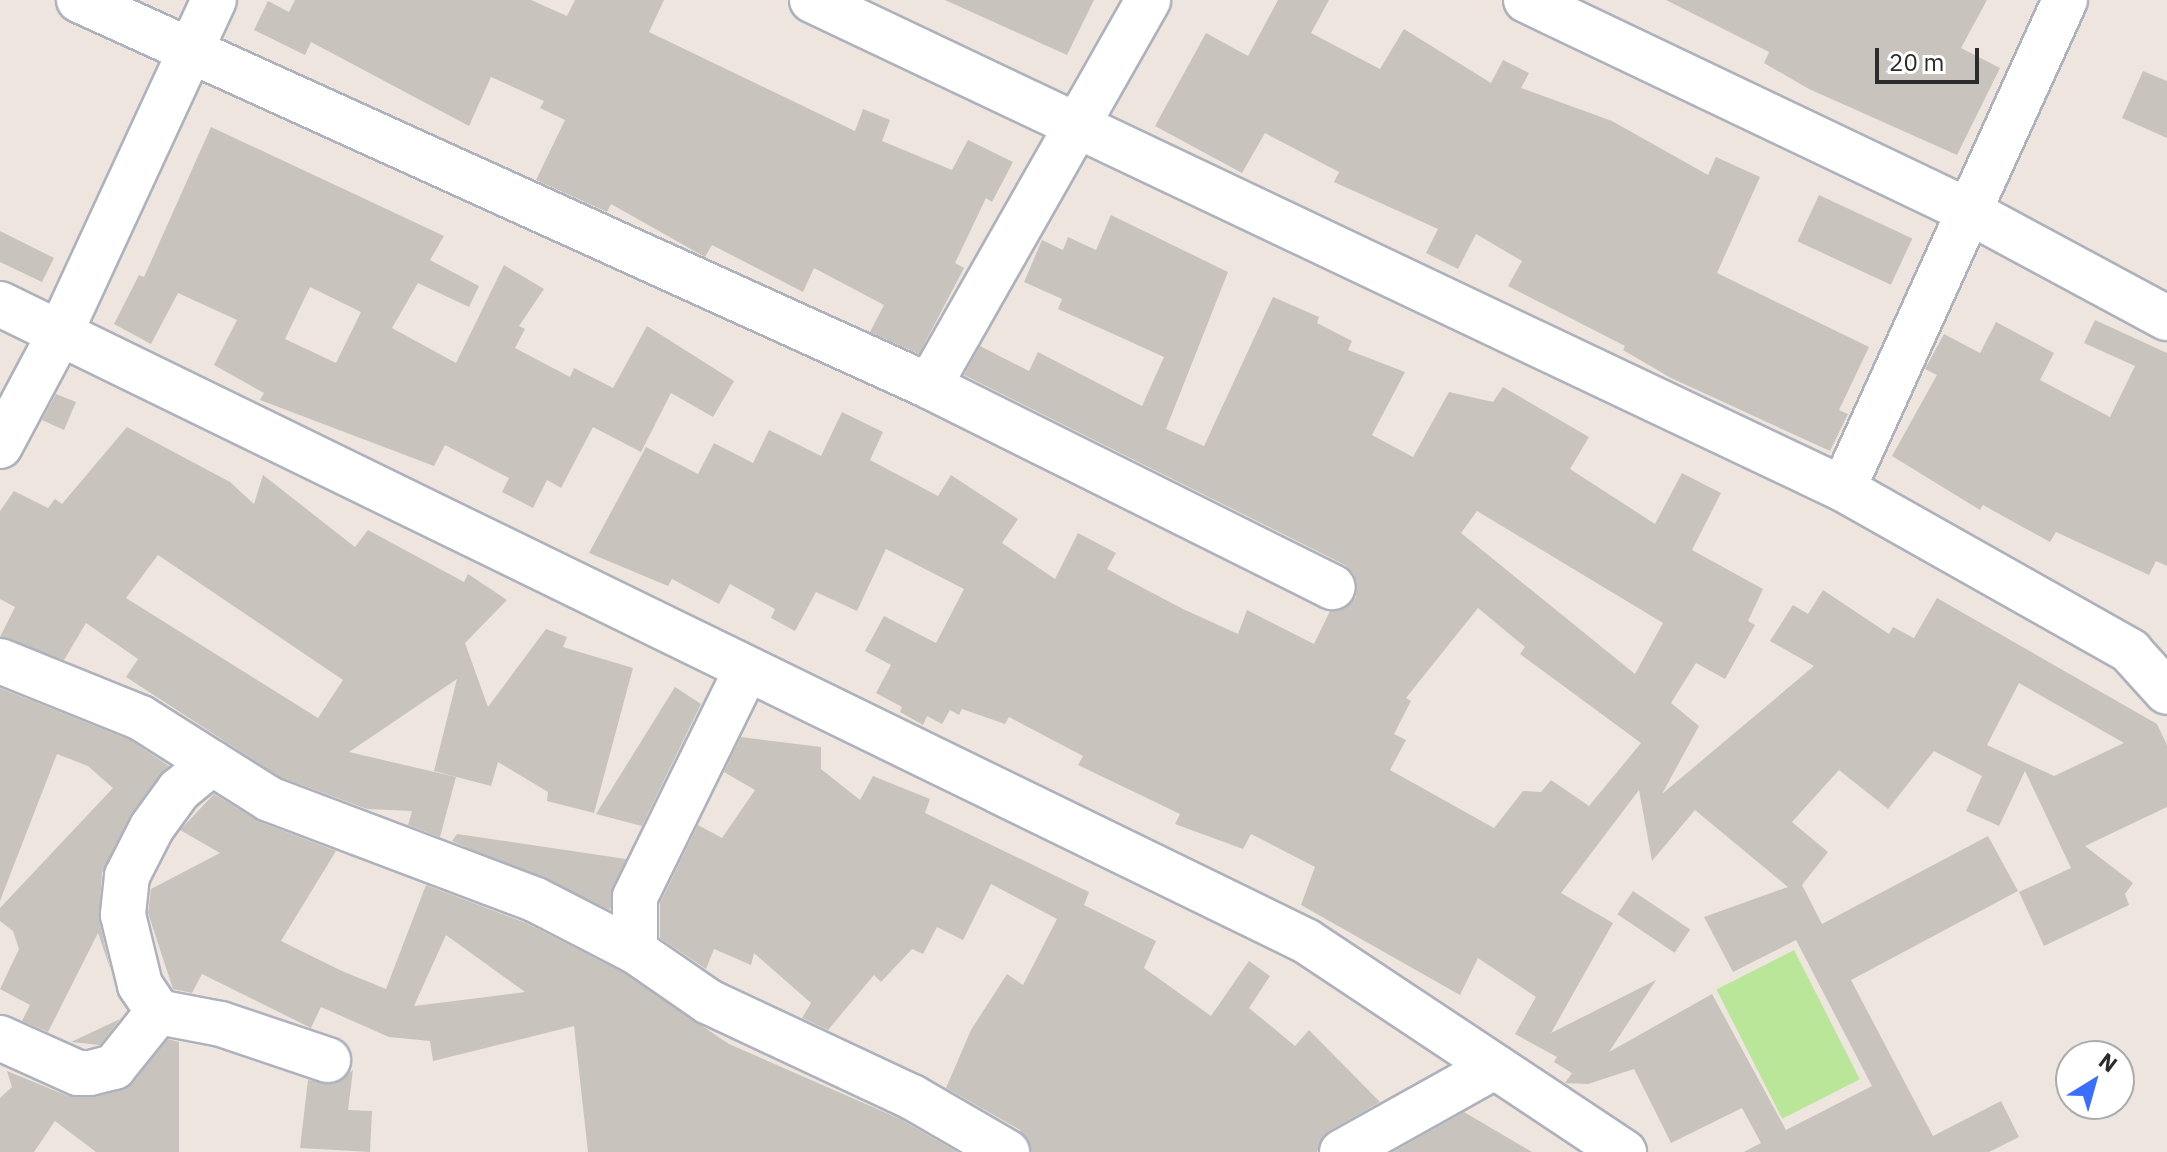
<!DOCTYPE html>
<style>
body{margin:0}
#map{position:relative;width:2167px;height:1152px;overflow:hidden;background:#eee6de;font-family:"IBM Plex Sans",sans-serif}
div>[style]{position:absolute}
.green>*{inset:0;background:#b9e698;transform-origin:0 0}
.building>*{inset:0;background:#c9c3bd;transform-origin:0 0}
.roads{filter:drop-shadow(2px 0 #aeb2bc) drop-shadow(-2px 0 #aeb2bc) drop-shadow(0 2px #aeb2bc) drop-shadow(0 -2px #aeb2bc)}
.minor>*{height:44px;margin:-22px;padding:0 22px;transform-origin:22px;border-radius:22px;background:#fff}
span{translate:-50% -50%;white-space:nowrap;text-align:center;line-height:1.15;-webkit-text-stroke:6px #fff;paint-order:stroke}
.north{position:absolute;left:2055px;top:1040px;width:80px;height:80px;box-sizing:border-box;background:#fff;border:2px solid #ababab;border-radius:50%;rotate:37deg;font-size:22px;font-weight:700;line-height:32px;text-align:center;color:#2c2c2c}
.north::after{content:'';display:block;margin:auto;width:28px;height:36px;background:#396eff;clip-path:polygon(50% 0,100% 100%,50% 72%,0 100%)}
.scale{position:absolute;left:1875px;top:48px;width:104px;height:36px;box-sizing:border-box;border:4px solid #2c2c2c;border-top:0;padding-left:10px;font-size:24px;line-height:28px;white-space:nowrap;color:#2c2c2c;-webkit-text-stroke:6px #fff;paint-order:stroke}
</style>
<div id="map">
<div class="green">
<i style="left:1794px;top:950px;width:145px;height:87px;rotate:63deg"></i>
</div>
<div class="building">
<i style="clip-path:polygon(295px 0,531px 0,567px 16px,575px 0,664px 0,649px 32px,855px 131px,863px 109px,890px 120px,882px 141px,952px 170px,968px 140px,1013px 162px,992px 202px,986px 198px,955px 263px,964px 268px,919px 354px,870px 332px,884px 305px,814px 268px,803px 292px,712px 245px,705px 257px,611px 204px,607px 212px,536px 180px,565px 120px,540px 108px,544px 101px,491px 77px,469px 126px,311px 42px,305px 55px,254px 30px,268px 1px,289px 12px)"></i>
<i style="clip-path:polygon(945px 0,1094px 0,1067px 55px)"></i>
<i style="clip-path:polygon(1278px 0,1329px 0,1311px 33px,1380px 69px,1404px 29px,1491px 83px,1503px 60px,1529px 73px,1521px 88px,1612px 121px,1708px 175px,1716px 157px,1760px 177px,1717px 273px,1869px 347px,1839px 410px,1848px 414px,1830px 451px,1671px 378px,1623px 350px,1625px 346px,1508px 286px,1522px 261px,1476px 234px,1458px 269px,1426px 253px,1438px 229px,1334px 182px,1339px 172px,1265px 133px,1242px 173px,1155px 126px,1206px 33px,1248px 56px)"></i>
<i style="clip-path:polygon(1666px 0,1987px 0,1961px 48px,2000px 68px,1957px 155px,1809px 89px,1764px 63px,1769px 52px)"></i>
<i style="clip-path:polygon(2143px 71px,2167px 81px,2167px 138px,2122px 118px)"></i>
<i style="clip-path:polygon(evenodd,211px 127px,444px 236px,430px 260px,479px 286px,469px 307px,418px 283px,392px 328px,456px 363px,504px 265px,544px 289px,519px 326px,525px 329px,515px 348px,570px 377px,574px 368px,613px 388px,647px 326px,734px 381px,713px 417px,671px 393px,641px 452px,593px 427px,561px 488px,547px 480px,533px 508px,502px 492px,509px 478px,445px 445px,434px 466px,260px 400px,264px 393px,214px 365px,237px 320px,178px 293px,151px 344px,114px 324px,139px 275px,144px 277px,211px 127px,310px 287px,361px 312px,336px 363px,285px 339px,310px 287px)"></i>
<i style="left:1819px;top:195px;width:103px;height:51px;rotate:25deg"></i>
<i style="clip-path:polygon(evenodd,1111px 215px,1228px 272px,1166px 429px,1204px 446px,1273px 297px,1319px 317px,1317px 323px,1352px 341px,1348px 350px,1405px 372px,1372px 435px,1413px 457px,1449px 392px,1493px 402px,1503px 387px,1589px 437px,1570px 469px,1655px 524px,1682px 473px,1721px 493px,1692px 550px,1763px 589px,1748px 621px,1755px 625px,1725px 679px,1696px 663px,1671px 703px,1699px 726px,1662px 794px,1814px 666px,1770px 641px,1793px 605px,1808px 614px,1823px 590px,1889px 634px,1893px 627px,1914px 638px,1937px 598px,2157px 724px,2167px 745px,2167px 807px,2085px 846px,2133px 883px,2125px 894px,2129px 905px,2044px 946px,2019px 892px,2071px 868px,2025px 771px,1999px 826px,1966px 811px,1982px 776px,1934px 751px,1888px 809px,1839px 770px,1792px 822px,1828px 852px,1802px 885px,1822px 924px,1988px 836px,2018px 891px,1851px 980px,1933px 1136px,2001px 1101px,2019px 1137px,1989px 1152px,1744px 1152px,1761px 1143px,1742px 1108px,1671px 1143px,1634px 1069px,1588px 1084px,1565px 1083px,1572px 1073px,1554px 1062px,1557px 1057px,1515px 1034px,1536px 997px,1478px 958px,1460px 995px,1301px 905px,1315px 867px,1251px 834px,1243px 849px,1175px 824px,1180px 814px,1078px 765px,1083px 756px,1009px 717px,1005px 724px,962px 709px,959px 715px,950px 710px,942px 724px,927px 716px,923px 725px,900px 712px,902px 707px,876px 693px,891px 665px,865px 651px,884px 616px,936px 643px,964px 589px,886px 549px,857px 611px,816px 592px,795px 631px,771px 618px,775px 609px,730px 584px,719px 604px,672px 579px,668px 586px,589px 553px,646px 447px,698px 474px,714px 443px,753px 463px,769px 430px,821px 456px,842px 412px,883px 432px,870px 460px,938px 496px,951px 475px,1018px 519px,1002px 543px,1055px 579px,1078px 533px,1116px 553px,1107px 569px,1183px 609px,1238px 634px,1247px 610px,1314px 644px,1330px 611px,1346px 608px,1356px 597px,1354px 574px,1345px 565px,964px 375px,980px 346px,1029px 371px,1038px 352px,1142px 406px,1164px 357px,1058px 309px,1062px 299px,1024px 282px,1042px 240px,1063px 250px,1068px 237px,1096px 250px,1111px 215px,1477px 511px,1663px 623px,1635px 674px,1461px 533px,1477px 511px,1111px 215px,1478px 608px,1525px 647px,1520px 654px,1641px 743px,1589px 806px,1551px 780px,1541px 792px,1523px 791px,1494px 828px,1390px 770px,1406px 740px,1394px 734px,1411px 701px,1406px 698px,1478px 608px,1111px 215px,2019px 683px,2124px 743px,2054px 776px,1987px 745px,2019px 683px,1111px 215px,1639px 790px,1652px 861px,1695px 810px,1788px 887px,1704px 917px,1733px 972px,1796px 940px,1872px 1086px,1786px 1130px,1712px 994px,1609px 1052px,1656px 980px,1551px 1033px,1613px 923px,1561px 893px,1639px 790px)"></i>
<i style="clip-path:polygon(0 231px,54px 258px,42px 282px,0 262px)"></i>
<i style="clip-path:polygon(2095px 320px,2167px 353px,2167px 566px,2156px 561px,2149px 575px,2056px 532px,2050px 542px,1983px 505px,1980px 510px,1892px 456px,1937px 375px,1925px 369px,1944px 334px,1980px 353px,1996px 322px,2054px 353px,2040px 380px,2110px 417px,2135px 366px,2084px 343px)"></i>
<i style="clip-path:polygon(56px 394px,76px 402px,64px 430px,42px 420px)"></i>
<i style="clip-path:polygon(evenodd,127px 427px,230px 482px,254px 504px,263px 475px,355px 547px,368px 530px,464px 582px,468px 574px,507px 600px,465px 643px,488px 707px,546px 629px,567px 637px,563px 647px,633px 668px,594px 813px,547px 801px,548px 792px,498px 762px,491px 786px,434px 771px,457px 679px,349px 752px,456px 777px,440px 837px,408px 825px,412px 811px,367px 809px,280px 777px,126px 677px,138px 659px,86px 623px,64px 660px,0 637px,15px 607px,0 599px,0 511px,14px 491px,48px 508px,55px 499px,62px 504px,127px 427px,158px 555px,343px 680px,318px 718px,126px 598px,158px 555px)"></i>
<i style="clip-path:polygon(675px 687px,701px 704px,642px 826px,596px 814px)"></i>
<i style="clip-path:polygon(0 688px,130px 740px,169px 766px,132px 812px,102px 873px,99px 920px,111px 971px,98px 933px,48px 1032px,22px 1021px,30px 1005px,0 989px,19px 949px,13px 931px,0 921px,0 908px,113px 788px,88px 766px,57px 754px,0 901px)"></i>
<i style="clip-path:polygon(741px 737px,821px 747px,821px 769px,860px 800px,873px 776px,930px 799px,925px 813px,1089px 892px,1084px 905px,1156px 941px,1144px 968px,1211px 1016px,1249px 961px,1270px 976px,1249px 1008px,1295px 1046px,1309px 1030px,1380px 1102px,1329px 1131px,1317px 1152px,1032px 1152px,1020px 1130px,946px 1088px,971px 1030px,1007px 974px,1023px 985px,1057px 919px,991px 884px,963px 940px,937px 927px,923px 954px,912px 949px,881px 982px,874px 975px,828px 1030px,802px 1018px,811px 1003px,754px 953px,751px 965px,714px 949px,706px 969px,660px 938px,660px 903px,698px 825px,722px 838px,755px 790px,724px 772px)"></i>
<i style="clip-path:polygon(evenodd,214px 794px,260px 822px,336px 851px,281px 941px,342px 971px,386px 989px,426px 885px,526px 923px,622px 972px,729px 1044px,900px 1119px,957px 1152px,588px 1152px,574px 1026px,433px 1061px,430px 1041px,389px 1037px,321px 1007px,311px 1028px,202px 974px,192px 993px,173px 989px,148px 913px,151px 889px,220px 853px,180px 830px,214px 794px,446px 935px,525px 992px,414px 1006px,446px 935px)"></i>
<i style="clip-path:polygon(457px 834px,626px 859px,610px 910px,452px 841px)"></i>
<i style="left:1633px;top:891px;width:69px;height:28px;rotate:34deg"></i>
<i style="clip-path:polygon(120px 1019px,100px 1045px,71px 1042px)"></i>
<i style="clip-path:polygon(168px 1039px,179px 1042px,179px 1152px,96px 1152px,55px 1121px,34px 1152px,0 1152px,0 1098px,12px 1087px,7px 1071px,68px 1096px,96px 1097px,133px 1083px)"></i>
<i style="clip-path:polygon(353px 1070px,348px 1110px,372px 1111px,370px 1152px,300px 1148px,308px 1080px,334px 1084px)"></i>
<i style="clip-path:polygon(1464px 1112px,1532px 1152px,1393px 1152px)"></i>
</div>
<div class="roads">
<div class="minor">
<i style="left:79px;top:0;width:934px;rotate:24.42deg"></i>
<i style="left:929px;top:386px;width:451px;rotate:26.5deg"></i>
<i style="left:812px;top:0;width:1141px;rotate:25.37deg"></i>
<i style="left:1843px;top:489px;width:330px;rotate:29.4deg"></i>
<i style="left:2130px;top:651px;width:55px;rotate:47.9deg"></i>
<i style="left:1526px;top:0;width:490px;rotate:25.5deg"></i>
<i style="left:1968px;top:211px;width:226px;rotate:28.3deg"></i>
<i style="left:0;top:304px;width:1453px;rotate:26deg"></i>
<i style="left:1306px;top:941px;width:382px;rotate:33.6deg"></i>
<i style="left:929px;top:386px;width:444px;rotate:-60.4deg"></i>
<i style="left:0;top:446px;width:128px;rotate:-62deg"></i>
<i style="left:60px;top:333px;width:367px;rotate:-65.2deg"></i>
<i style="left:1843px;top:489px;width:537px;rotate:-65.58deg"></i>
<i style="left:0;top:661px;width:152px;rotate:22deg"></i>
<i style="left:141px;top:718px;width:151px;rotate:32.3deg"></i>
<i style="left:269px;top:799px;width:285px;rotate:20.7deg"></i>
<i style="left:536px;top:900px;width:111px;rotate:27.3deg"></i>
<i style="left:635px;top:951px;width:90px;rotate:34.6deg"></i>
<i style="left:709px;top:1002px;width:224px;rotate:25.1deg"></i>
<i style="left:912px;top:1097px;width:110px;rotate:30.1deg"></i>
<i style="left:212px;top:763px;width:43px;rotate:140.7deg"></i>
<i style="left:179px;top:790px;width:46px;rotate:126.1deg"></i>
<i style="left:152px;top:827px;width:55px;rotate:117deg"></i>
<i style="left:127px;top:876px;width:39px;rotate:96deg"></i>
<i style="left:123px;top:915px;width:72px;rotate:76.3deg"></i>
<i style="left:140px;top:985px;width:32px;rotate:56deg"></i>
<i style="left:158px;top:1012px;width:64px;rotate:10.8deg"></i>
<i style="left:221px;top:1024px;width:113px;rotate:18.6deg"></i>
<i style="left:635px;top:951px;width:54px;rotate:-90deg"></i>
<i style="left:635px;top:897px;width:250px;rotate:-63.9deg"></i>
<i style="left:0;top:1038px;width:85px;rotate:24.2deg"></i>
<i style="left:78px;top:1073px;width:12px"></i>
<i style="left:90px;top:1073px;width:25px;rotate:-14deg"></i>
<i style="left:114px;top:1067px;width:70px;rotate:-51.3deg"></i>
<i style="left:1342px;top:1152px;width:172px;rotate:-29.2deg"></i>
</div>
</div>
<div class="north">N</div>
<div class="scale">20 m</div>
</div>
